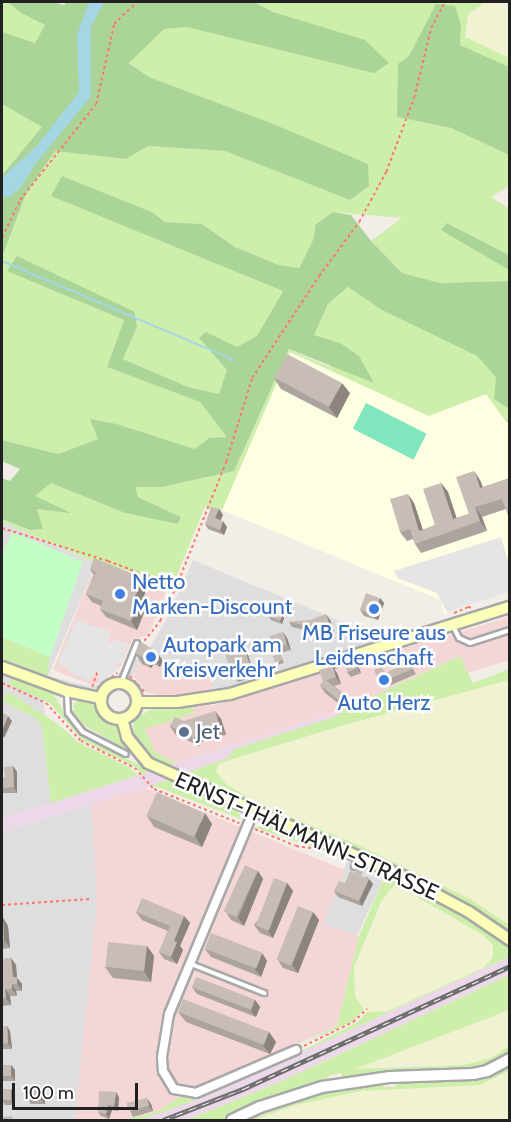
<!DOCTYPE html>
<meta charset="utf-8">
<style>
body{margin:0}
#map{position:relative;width:511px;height:1122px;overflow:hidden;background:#f2eee7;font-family:Cabin,sans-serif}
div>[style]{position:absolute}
.residential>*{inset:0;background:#dfdede;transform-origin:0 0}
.commercial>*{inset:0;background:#f3d6d5}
.industrial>*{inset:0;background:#ecd8e8}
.education>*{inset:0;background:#fffee3}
.farmland>*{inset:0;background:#f0f2d1}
.grass>*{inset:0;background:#cdefaa}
.forest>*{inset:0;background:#abd499}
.park>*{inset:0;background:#c2fec6}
.pitch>*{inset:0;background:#7fe6bd;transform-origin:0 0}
.parking>*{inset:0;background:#e5e5e5}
.water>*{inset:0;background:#a4d6e3}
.stream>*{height:2px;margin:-1px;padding:0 1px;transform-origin:1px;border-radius:1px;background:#a4d6e3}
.path>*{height:1.5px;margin-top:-0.75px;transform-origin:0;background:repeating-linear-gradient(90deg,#ff776b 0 3px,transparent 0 6px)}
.roads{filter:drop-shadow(2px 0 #a8a8a8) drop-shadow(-2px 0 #a8a8a8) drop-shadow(0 2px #a8a8a8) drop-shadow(0 -2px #a8a8a8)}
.service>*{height:4px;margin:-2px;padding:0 2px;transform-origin:2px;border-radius:2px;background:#fff}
.minor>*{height:8px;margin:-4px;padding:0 4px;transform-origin:4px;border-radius:4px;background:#fff}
.tertiary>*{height:10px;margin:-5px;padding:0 5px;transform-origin:5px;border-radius:5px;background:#fff}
.secondary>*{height:10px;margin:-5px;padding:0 5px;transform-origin:5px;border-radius:5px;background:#fcffb8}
.secondary>.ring{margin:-5px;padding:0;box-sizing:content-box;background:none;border:10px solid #fcffb8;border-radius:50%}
.rail>*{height:4.5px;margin-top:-2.25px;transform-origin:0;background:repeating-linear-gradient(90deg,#fff 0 7px,#6f6f6f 0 14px);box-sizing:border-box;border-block:2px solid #6f6f6f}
.wall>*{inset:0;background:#aba39d}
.shaded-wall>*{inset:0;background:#8b847f}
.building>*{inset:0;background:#c7bdb6;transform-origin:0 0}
.dots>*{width:16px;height:16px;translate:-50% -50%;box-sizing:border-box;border:3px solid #fff;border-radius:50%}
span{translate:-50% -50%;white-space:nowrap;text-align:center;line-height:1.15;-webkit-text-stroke:5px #fff;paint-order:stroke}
.shop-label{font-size:22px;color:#366cbe}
.left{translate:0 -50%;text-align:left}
.service-label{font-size:22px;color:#4e5e75}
.street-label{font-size:22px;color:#212121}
.frame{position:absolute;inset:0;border:3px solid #212121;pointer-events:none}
.scale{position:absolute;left:12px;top:1083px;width:126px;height:27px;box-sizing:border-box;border:3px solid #212121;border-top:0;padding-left:8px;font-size:18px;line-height:21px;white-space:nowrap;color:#212121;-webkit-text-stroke:4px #fff;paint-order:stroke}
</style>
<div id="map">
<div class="residential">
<i style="clip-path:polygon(2px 522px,96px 563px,48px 676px,91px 687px,108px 682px,149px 649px,166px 620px,193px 560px,383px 639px,210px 694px,212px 677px,166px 662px,147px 652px,133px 676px,78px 700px,43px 689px,51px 803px,2px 818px)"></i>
<i style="clip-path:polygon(92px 803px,97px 903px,75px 1120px,2px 1120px,2px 832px)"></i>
<i style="left:350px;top:856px;width:40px;height:74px;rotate:25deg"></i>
</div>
<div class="commercial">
<i style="clip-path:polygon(97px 561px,167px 590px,148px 635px,132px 640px,121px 666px,102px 682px,92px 685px,53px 670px)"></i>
<i style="clip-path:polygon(509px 617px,509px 660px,468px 673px,459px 656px,346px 709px,176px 763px,155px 752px,149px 743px,145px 728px,154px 717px,155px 694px,147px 692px,133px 676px,147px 652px,166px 662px,213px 677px,210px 694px,212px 706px)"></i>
<i style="clip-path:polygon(145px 788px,345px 870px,323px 924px,359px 936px,337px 1026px,182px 1096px,157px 1112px,122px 1120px,75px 1120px,97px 903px,92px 803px)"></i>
</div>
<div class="industrial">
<i style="clip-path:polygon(460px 656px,468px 673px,145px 788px,2px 832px,2px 818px,346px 709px)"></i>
<i style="clip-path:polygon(509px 957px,509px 975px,282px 1081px,187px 1120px,138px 1120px,209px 1095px)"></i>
</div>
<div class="education">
<i style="clip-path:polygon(290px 352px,429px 416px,486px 394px,507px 422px,509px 421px,509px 592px,444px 613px,441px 600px,222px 510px)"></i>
</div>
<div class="farmland">
<i style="clip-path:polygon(486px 2px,493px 2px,509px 9px,509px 58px,465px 37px,468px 14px)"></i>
<i style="clip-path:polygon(509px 680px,509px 925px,470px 899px,410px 869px,259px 804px,226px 784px,216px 771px,218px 765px,226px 761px,341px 726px)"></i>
<i style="clip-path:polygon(393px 886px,407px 891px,483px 935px,493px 945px,493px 956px,483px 968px,388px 1011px,371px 1013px,359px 1005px,355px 997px,354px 967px,381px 902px)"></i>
<i style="clip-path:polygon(509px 1010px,509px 1046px,491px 1058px,464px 1065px,403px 1065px,352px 1070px)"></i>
<i style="clip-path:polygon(509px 1071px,509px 1120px,253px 1120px,296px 1105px,339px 1095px,384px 1089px,480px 1085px)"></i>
</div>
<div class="grass">
<i style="clip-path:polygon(2px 2px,8px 2px,21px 13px,45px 25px,35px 43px,2px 32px)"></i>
<i style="clip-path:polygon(254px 2px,486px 2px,468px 14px,465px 37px,509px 58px,509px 67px,460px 45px,461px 25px,431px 14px,409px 56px,397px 117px,451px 128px,509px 155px,509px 186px,491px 197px,509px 209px,509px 255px,448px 223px,441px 229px,509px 270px,509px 281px,440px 283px,402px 273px,371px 241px,402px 218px,333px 212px,315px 225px,314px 238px,298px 269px,279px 265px,235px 247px,202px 224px,165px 222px,152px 212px,62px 176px,52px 196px,283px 291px,257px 336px,237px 347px,206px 332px,199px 338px,227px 370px,220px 394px,188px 387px,123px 359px,137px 327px,135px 312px,7px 271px,124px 320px,107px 367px,200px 402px,227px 437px,209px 438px,195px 449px,117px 424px,91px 419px,99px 439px,57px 454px,2px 440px,2px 257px,26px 194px,55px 151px,125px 159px,148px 146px,225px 151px,350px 200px,271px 123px,149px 77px,129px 62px,164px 29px,273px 12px)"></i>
<i style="clip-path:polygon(2px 104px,43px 127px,2px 174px)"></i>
<i style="clip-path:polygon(349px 287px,382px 310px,477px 356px,497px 377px,494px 399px,509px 409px,509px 421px,507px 423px,486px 394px,429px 416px,290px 352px,222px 510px,205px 507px,174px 582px,96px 563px,2px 522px,2px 519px,29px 530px,42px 529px,37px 509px,68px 512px,34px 496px,51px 483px,125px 513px,178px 524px,181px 517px,138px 497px,134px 486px,162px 487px,234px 471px,289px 349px,329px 367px,340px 343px,313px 335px,328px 304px)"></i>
<i style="clip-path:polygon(2px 637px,50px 657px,47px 676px,2px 660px)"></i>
<i style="clip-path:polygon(460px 656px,473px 683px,509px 669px,509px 680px,341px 726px,226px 761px,218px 765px,216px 771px,226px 784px,259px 804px,360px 846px,470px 899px,509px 925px,509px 935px,194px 779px,189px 772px,227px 758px,235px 749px,337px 716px,346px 709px)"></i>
<i style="clip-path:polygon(14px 677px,52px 691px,72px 726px,87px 740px,152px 771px,142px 774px,135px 767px,82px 740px,50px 703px,8px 684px)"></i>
<i style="clip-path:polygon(8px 692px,55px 722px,80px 743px,129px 767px,138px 775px,51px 803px,42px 726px,35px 718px,3px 701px)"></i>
<i style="clip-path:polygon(78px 700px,97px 706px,106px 718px,115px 724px,129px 751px,84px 725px,73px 711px,74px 704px)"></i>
<i style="clip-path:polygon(192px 705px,195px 713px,145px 729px,155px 752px,176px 763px,165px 766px,149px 758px,133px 737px,134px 719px,152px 709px)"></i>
<i style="clip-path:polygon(173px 778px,237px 808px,241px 819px,152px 785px)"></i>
<i style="clip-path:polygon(267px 824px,283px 827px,354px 859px,354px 861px,256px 828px)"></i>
<i style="clip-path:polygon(386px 873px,450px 906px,489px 930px,509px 945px,509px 957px,209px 1095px,147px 1118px,122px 1120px,157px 1112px,182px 1096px,194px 1097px,211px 1092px,298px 1053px,358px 1022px,367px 1012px,388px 1011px,483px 968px,490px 961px,493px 956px,493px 945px,483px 935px,407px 891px,393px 886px,381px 902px,354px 967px,355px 997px,364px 1010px,351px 1022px,295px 1047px,337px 1026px,359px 936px)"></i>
<i style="clip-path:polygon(509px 975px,509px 1010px,355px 1069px,464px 1065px,491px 1058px,509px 1046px,509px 1054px,490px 1065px,472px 1070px,383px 1073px,343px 1078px,341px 1073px,328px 1076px,329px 1081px,266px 1100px,223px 1120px,187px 1120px,282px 1081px)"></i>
<i style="clip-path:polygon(509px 1064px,509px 1071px,480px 1085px,360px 1091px,296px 1105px,253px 1120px,240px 1120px,255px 1114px,259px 1116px,270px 1112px,270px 1109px,319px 1093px,382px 1083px,384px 1087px,395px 1087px,397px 1081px,476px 1078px)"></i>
</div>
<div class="forest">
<i style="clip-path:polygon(8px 2px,53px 2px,64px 5px,67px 2px,254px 2px,273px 12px,365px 40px,389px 63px,374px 73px,187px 27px,164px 29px,129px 63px,149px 77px,271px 123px,368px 164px,369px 186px,350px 200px,225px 151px,148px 146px,126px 159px,55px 151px,26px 194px,2px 257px,2px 175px,42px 127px,2px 104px,2px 32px,35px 43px,45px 25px,21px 13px)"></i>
<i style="clip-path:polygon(436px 4px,455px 6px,461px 25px,460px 45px,509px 67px,509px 155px,451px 128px,397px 117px,398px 64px,409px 56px)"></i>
<i style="clip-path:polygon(62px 176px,152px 212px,165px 222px,202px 224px,235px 247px,279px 265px,299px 268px,314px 238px,315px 225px,333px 212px,351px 215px,371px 241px,402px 273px,440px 283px,509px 281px,509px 409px,494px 399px,496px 377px,477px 356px,382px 310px,348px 287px,328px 304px,314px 335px,340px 343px,359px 356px,374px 383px,289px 349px,234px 471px,162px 487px,135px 487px,138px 497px,181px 517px,178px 524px,125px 513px,51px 483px,35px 496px,71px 513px,37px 509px,43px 529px,30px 530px,2px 519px,2px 478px,10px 481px,20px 469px,2px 461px,2px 440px,58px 454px,98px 439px,90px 419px,117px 424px,195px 449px,209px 438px,227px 437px,200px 402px,107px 367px,124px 320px,7px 271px,17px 256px,135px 312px,137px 327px,123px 359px,188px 387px,219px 394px,227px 370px,199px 338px,206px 332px,237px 347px,257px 336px,283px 291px,51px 196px)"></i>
<i style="clip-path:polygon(447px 223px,509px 255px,509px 270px,441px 230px)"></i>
</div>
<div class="park">
<i style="clip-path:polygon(13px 532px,83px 562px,50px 657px,2px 637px,2px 554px)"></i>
</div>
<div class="pitch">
<i style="left:366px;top:403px;width:68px;height:29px;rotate:27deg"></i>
</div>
<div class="parking">
<i style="clip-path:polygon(501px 537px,509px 564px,509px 592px,447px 612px,437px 593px,397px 578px,394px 571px)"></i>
<i style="clip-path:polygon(76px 620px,111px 632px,108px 641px,113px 643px,115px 639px,129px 644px,121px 664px,115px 662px,118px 668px,102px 681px,93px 674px,90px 681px,68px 671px,69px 668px,58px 663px)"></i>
</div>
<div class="water">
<i style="clip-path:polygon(89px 2px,104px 2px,91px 27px,91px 96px,33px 167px,22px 186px,11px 196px,2px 198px,2px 178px,36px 147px,79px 92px,77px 35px)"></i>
</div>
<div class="stream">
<i style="left:2px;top:261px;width:254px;rotate:23.1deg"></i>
</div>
<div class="path">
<i style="left:2px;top:237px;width:41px;rotate:-64.1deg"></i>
<i style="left:20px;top:200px;width:122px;rotate:-51.6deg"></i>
<i style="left:96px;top:104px;width:82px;rotate:-77.3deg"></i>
<i style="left:114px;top:24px;width:32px;rotate:-44deg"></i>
<i style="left:2px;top:528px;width:111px;rotate:17.3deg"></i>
<i style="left:108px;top:561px;width:73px;rotate:20.9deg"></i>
<i style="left:454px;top:613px;width:15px;rotate:-23deg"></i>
<i style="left:468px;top:607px;width:6px;rotate:9deg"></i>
<i style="left:144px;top:641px;width:26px;rotate:-51deg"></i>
<i style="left:160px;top:621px;width:38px;rotate:-65deg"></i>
<i style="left:176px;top:587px;width:135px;rotate:-68.2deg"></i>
<i style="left:226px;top:462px;width:88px;rotate:-72.8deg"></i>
<i style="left:252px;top:378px;width:122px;rotate:-56.7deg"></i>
<i style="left:319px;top:276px;width:67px;rotate:-53.5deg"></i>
<i style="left:359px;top:222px;width:57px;rotate:-61.6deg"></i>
<i style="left:386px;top:172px;width:79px;rotate:-69.3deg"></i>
<i style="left:414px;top:98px;width:72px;rotate:-76.3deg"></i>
<i style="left:431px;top:28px;width:30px;rotate:-62deg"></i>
<i style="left:130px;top:676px;width:22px;rotate:47deg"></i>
<i style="left:2px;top:683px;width:48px;rotate:24.4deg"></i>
<i style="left:46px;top:703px;width:52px;rotate:47.4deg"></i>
<i style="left:81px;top:741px;width:60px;rotate:26.6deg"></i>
<i style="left:135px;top:768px;width:28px;rotate:48deg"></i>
<i style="left:154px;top:789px;width:92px;rotate:21.8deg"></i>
<i style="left:92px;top:687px;width:18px;rotate:-71deg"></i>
<i style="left:97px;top:688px;width:25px;rotate:-37deg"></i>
<i style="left:255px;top:829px;width:44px;rotate:22.5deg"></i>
<i style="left:296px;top:846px;width:22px;rotate:8deg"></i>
<i style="left:2px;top:905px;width:88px;rotate:-3.9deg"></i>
<i style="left:304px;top:1046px;width:55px;rotate:-26.1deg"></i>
<i style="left:353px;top:1022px;width:19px;rotate:-43deg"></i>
</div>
<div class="roads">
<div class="service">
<i style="left:454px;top:628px;width:11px;rotate:63deg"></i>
<i style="left:459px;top:638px;width:12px;rotate:24deg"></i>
<i style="left:470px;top:643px;width:42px;rotate:-18deg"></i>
<i style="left:121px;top:683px;width:43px;rotate:-68.2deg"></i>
<i style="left:67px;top:694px;width:19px;rotate:87deg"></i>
<i style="left:68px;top:713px;width:24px;rotate:52deg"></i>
<i style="left:83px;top:732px;width:48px;rotate:27.1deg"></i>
<i style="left:354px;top:867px;width:11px;rotate:-63deg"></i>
<i style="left:191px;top:964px;width:79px;rotate:21.7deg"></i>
</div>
<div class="minor">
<i style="left:254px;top:810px;width:221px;rotate:112.6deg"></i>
<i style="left:169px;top:1014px;width:44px;rotate:99.2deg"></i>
<i style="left:162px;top:1057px;width:14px;rotate:86deg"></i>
<i style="left:163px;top:1071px;width:21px;rotate:59deg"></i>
<i style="left:174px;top:1089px;width:22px;rotate:10deg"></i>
<i style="left:196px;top:1093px;width:109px;rotate:-23.3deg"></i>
</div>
<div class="tertiary">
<i style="left:232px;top:1120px;width:31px;rotate:-25deg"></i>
<i style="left:260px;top:1107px;width:65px;rotate:-17.9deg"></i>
<i style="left:322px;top:1087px;width:69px;rotate:-8.4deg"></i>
<i style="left:390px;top:1077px;width:83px;rotate:-2.1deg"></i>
<i style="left:473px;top:1074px;width:14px;rotate:-12deg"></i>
<i style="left:487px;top:1071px;width:26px;rotate:-28deg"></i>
</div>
<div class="secondary">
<i style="left:2px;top:667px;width:69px;rotate:20.3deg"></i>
<i style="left:67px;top:691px;width:35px;rotate:12deg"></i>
<i class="ring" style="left:101px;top:683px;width:26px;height:26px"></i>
<i style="left:138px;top:702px;width:39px"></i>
<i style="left:177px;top:702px;width:54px;rotate:-8.6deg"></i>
<i style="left:230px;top:694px;width:293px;rotate:-17.3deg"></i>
<i style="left:122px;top:719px;width:19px;rotate:74deg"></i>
<i style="left:127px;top:737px;width:33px;rotate:51deg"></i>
<i style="left:148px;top:763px;width:276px;rotate:24deg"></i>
<i style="left:400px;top:875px;width:78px;rotate:28.2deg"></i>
<i style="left:469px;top:912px;width:50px;rotate:34.3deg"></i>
</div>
</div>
<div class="rail">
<i style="left:163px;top:1120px;width:86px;rotate:-21.2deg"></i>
<i style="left:243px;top:1089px;width:294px;rotate:-24.7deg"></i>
</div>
<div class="wall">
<i style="clip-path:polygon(274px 378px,350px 393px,337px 418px,281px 389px)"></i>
<i style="clip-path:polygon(510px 478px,506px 509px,482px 517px,487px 531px,421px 553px,415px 544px,413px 539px,407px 541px,400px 532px,414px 503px,423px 530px,435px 525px,441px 483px,448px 492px,456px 518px,469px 514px,480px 480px,483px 487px)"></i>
<i style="clip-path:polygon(219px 509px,223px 515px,220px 520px,227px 527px,224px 535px,208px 529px,205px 524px)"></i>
<i style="clip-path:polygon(90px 569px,148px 586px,141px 603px,145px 610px,137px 630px,106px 617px,100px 609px,101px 606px,92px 602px,86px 594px,94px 575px)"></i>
<i style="clip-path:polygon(380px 598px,384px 603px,378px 620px,364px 616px,360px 610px)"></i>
<i style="clip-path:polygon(282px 615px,284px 618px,282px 624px,271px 620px,269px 617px)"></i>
<i style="clip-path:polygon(330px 620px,334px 632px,326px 635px,328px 641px,320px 643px,317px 638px,314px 632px,292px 627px,289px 622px)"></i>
<i style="clip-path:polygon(287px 638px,291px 650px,280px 653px,284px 663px,277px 665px,275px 662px,278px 654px,274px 649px)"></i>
<i style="clip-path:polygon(244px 647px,247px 652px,255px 677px,238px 682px,234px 677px)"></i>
<i style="clip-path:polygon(156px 651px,163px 661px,160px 667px,154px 664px,151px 668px,142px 664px,135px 653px)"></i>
<i style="clip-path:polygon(409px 662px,416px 674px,384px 688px,380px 683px,386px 673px)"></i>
<i style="clip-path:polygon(357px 664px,361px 673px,351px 677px,347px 672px)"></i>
<i style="clip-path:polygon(337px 673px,341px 684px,334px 686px,349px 698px,354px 705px,346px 709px,325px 693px,320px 685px)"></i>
<i style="clip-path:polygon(221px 719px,226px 735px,203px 741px,199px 746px,175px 734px,170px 726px,184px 721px)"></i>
<i style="clip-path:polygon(13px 766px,17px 772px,17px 793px,2px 793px,2px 778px,5px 777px)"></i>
<i style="clip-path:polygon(147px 816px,212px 824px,202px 847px,154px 827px)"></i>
<i style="clip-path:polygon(258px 871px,263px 879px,244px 926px,231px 920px,226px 912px)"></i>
<i style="clip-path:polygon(367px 877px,369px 879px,373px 884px,362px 906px,338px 897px,334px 891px,345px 883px)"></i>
<i style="clip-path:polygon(287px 883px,293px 891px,273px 938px,260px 933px,254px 925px)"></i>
<i style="clip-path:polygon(136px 912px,184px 916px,190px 923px,180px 946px,183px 950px,177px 964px,164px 959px,159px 952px,168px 931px,142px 920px)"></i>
<i style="clip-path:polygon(313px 912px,319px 920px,298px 973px,283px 968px,278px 960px)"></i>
<i style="clip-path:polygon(2px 916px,8px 926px,10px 948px,2px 949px)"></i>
<i style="clip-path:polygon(147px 946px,154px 956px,151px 982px,113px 978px,105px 967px)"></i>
<i style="clip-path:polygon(205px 949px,262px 953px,267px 961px,261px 977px,211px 957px)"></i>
<i style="clip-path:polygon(11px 958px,16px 965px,17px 978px,22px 984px,22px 991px,16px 991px,17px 996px,10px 996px,11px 1005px,2px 1006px,2px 959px)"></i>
<i style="clip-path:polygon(192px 987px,255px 1000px,260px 1007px,256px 1017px,197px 994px)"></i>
<i style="clip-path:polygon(178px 1012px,269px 1032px,276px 1042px,270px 1054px,186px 1022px)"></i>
<i style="clip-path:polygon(10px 1031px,12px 1049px,3px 1049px,2px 1047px,2px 1044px)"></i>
<i style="clip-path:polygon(2px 1065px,11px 1065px,15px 1070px,15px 1081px,3px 1081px,2px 1079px)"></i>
<i style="clip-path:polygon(41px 1087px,45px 1093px,45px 1104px,31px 1104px,27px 1099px)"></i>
<i style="clip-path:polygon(2px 1089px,11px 1089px,15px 1094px,15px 1105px,5px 1105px,2px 1101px)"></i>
<i style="clip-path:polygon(119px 1097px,118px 1111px,112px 1110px,109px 1119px,101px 1116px,98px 1112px)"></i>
<i style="clip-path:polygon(151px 1104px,153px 1111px,133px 1117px,130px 1111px)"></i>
</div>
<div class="shaded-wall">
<i style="clip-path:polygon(342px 383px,350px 393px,337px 418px,329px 407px)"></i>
<i style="clip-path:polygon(474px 471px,480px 480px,486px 498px,480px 488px)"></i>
<i style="clip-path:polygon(441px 483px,448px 492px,460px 528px,453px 519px)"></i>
<i style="clip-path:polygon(408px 494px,414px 503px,426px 540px,419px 531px)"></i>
<i style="clip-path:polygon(475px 507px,482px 517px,487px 531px,480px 521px)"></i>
<i style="clip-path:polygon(219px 509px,223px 515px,219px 524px,215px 518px)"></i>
<i style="clip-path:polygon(223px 521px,227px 527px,224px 535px,220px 530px)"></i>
<i style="clip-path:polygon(143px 578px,148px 586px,141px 603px,145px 610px,137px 630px,131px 621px,134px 599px)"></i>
<i style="clip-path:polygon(380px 598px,384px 603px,378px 620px,374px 615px)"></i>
<i style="clip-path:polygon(326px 614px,330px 620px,334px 632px,330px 626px)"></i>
<i style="clip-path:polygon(282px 615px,284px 618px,282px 624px,280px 621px)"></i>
<i style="clip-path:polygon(283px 632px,287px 638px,291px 650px,287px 644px)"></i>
<i style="clip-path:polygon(244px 647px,247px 652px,255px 677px,252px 671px)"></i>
<i style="clip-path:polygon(156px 651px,163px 661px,160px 667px,153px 657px)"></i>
<i style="clip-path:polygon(146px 653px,154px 664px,151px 668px,144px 658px)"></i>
<i style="clip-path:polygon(353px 658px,357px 664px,361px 673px,357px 668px)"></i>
<i style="clip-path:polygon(332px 666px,337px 673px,341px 684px,336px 677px)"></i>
<i style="clip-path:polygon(215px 711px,221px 719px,226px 735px,220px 727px)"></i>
<i style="clip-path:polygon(8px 716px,12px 721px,4px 738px,2px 734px,2px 730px)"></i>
<i style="clip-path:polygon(197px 733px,203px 741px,199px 746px,194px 738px)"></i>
<i style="clip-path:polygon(13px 766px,17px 772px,17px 793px,14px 787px)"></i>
<i style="clip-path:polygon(205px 813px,212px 824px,202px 847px,195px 836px)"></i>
<i style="clip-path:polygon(258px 871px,263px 879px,244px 926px,238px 918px)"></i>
<i style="clip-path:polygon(369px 879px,373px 884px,362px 906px,359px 901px)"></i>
<i style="clip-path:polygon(287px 883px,293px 891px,273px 938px,267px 930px)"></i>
<i style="clip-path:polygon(313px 912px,319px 920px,298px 973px,292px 965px)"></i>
<i style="clip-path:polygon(184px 916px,190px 923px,180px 946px,183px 950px,177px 964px,171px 957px,174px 941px)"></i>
<i style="clip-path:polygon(3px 918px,8px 926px,10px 948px,4px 940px)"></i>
<i style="clip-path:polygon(147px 946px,154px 956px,151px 982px,144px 971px)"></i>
<i style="clip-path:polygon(262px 953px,267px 961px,261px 977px,255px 969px)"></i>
<i style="clip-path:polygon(11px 958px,16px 965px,17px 978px,22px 984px,22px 991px,13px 977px)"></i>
<i style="clip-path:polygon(12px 984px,16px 991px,17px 996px,12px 989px)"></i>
<i style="clip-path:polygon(5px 989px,10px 996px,11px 1005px,6px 998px)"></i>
<i style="clip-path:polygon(255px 1000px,260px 1007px,256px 1017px,251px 1011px)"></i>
<i style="clip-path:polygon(7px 1026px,10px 1031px,12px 1049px,8px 1043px)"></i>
<i style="clip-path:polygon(269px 1032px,276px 1042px,270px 1054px,262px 1044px)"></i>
<i style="clip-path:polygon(11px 1065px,15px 1070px,15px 1081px,11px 1075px)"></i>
<i style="clip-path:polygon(41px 1087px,45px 1093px,45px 1104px,41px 1099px)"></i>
<i style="clip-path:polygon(11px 1089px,15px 1094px,15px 1105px,11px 1100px)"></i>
<i style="clip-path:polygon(116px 1092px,119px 1097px,118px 1111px,114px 1106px)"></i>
<i style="clip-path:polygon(147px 1098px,151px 1104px,153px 1111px,149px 1106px)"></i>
<i style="clip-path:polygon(108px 1105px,112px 1110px,109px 1119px,106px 1114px)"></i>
</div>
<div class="building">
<i style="left:287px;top:354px;width:62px;height:27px;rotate:28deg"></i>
<i style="clip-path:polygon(474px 471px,480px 488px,510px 478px,510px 521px,502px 499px,475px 507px,480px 521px,415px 544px,410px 529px,400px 532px,390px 499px,408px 494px,419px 531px,435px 525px,423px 489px,441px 483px,453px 519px,469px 514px,456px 477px)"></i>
<i style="clip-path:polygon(211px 507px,219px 509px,215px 518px,223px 521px,220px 530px,205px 524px)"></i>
<i style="clip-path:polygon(94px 558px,143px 578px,134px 599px,140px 602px,131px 621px,100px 609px,103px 601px,86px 594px,96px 572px,90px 569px)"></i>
<i style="left:366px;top:593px;width:15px;height:18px;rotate:20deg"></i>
<i style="left:271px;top:611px;width:12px;height:6px;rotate:20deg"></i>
<i style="clip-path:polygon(326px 614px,330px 626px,322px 629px,324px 635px,317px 638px,313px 627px,289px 622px,310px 620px)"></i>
<i style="left:283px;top:632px;width:13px;height:14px;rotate:72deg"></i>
<i style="clip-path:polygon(141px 642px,156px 651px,153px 657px,146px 653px,144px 658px,135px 653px)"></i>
<i style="left:244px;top:647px;width:25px;height:20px;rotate:72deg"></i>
<i style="clip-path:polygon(280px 653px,282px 660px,275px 662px,273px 656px)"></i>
<i style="left:353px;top:658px;width:11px;height:10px;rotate:68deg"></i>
<i style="clip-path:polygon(409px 662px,412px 669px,380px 683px,374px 670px,381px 667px,386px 673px)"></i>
<i style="clip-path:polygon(332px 666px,336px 677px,326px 680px,349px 698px,341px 702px,320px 685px,323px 681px,319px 670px)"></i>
<i style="clip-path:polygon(215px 711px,220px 727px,197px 733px,194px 738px,170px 726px,175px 717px,184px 721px)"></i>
<i style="clip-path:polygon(2px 712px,8px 716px,2px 730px)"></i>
<i style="clip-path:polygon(13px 766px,14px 787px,2px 788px,2px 778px,5px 777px,4px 767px)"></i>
<i style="left:157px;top:792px;width:52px;height:26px;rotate:24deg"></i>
<i style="left:245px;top:865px;width:14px;height:51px;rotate:25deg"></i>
<i style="clip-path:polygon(356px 869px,363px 872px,361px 876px,369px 879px,359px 901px,334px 891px,339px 881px,345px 883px,350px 871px,354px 873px)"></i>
<i style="left:274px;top:878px;width:14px;height:51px;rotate:21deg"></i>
<i style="clip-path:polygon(142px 898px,184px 916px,174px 941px,177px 942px,171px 957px,159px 952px,170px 926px,136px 912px)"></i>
<i style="left:298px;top:906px;width:16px;height:58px;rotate:22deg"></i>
<i style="clip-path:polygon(2px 918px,3px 918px,4px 940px,2px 940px)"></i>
<i style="left:211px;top:933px;width:55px;height:17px;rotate:21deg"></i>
<i style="left:108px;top:942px;width:39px;height:25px;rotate:6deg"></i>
<i style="clip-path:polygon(11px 958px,13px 977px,17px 977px,17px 984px,12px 984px,12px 989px,5px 989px,6px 998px,2px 999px,2px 959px)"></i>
<i style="left:196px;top:977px;width:63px;height:11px;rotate:21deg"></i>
<i style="left:183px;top:999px;width:92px;height:14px;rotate:21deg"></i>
<i style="clip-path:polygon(2px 1026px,7px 1026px,8px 1043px,2px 1044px)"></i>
<i style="left:2px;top:1065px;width:9px;height:11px"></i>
<i style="left:41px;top:1087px;width:12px;height:14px;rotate:90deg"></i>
<i style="left:2px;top:1089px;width:9px;height:11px"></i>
<i style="clip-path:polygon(99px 1091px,116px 1092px,114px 1106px,108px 1105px,106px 1114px,98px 1112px)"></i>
<i style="left:147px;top:1098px;width:8px;height:21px;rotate:76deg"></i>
<i style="clip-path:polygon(12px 1116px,13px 1120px,2px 1120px,2px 1117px)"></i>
</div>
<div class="dots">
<i style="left:120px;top:594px;background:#3f7fe0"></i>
<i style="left:374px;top:609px;background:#3f7fe0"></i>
<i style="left:151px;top:657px;background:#3f7fe0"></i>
<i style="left:384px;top:680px;background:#3f7fe0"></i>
<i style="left:184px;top:732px;background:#5c6f8a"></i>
</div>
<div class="shop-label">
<span class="left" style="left:132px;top:594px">Netto<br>Marken-Discount</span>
<span style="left:374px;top:645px">MB Friseure aus<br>Leidenschaft</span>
<span class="left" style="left:163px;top:657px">Autopark am<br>Kreisverkehr</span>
<span style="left:384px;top:703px">Auto Herz</span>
</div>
<div class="service-label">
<span class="left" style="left:196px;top:732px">Jet</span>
</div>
<div class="street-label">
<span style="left:307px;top:836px;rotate:24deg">ERNST-THÄLMANN-STRASSE</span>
</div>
<div class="frame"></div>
<div class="scale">100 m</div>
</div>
